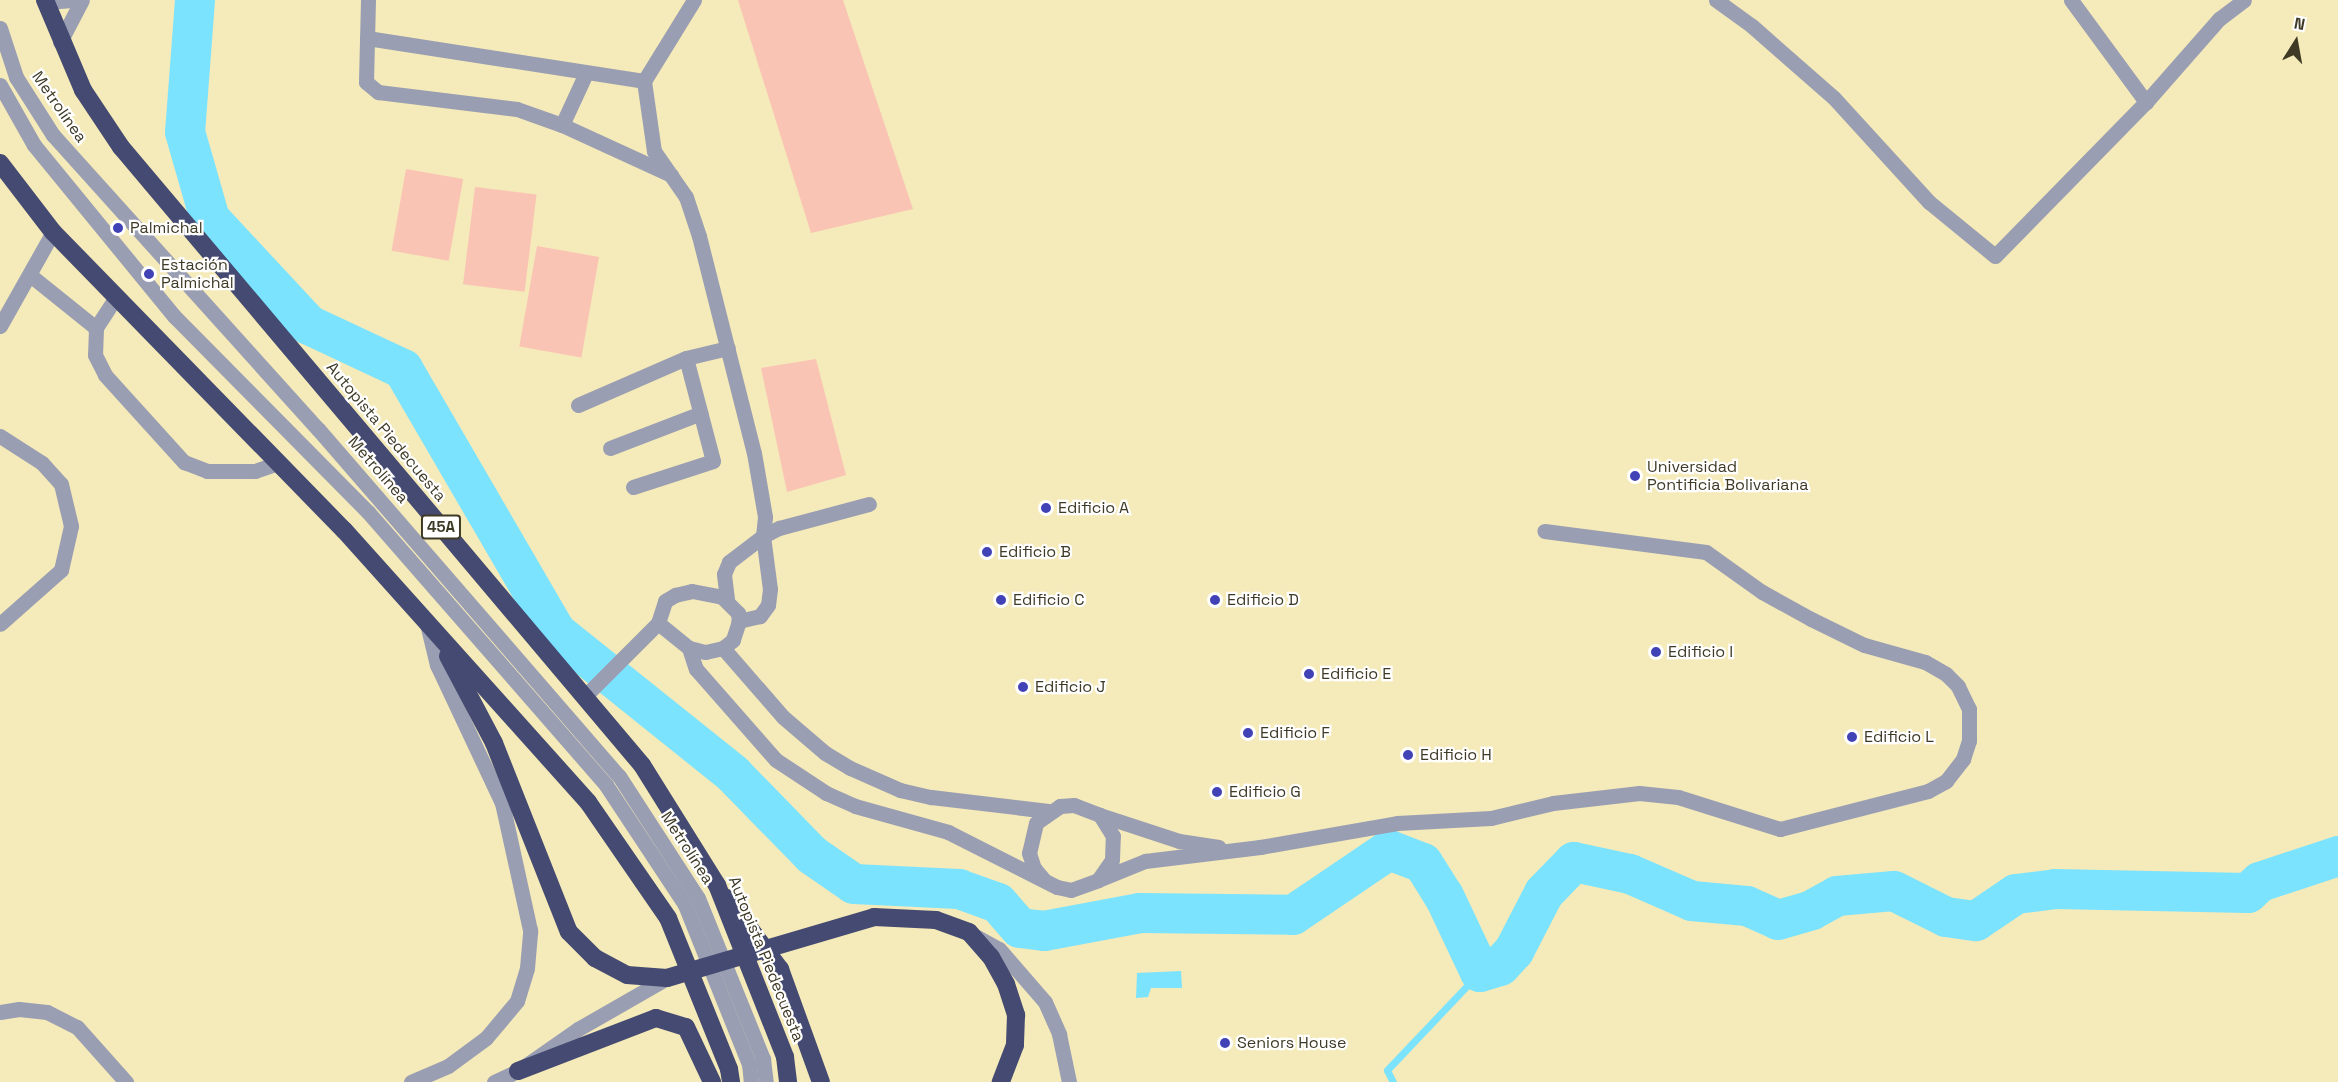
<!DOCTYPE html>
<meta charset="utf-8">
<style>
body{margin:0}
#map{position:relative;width:2338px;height:1082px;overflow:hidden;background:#f5eab9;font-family:"Space Grotesk",sans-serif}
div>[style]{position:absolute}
.green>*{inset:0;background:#fac4b4;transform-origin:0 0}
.water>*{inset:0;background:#7be3fe}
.stream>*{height:7px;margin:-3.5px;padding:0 3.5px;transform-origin:3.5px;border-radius:3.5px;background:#7be3fe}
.river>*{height:40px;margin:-20px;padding:0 20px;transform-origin:20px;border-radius:20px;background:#7be3fe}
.minor>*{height:15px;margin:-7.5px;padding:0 7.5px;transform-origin:7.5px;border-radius:7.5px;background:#9a9eb2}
.highway>*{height:18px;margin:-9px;padding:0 9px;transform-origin:9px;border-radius:9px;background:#444a71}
.highway-bridge>*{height:18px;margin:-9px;padding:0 9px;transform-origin:9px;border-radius:9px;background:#444a71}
.dots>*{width:16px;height:16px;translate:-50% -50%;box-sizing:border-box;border:3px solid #fff;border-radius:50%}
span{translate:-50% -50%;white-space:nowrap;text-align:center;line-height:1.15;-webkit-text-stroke:4.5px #fff;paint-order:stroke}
.shield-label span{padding:2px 4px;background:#fff;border:2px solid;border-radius:4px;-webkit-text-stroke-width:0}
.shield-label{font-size:15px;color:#3e3a26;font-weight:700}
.street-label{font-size:16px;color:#3e3a26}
.poi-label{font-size:16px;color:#3e3a26}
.left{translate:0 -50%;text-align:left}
.north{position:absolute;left:2266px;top:12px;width:60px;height:60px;-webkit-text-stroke:4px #fff;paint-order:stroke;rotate:11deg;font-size:16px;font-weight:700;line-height:24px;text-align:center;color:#3e3a26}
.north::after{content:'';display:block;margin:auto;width:21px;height:27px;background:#3e3a26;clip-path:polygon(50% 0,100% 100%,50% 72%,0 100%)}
</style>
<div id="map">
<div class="green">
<i style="clip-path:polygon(738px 0,843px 0,913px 209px,811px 233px)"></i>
<i style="left:406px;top:169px;width:58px;height:83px;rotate:10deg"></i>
<i style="left:475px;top:187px;width:62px;height:98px;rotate:7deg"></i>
<i style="left:537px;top:246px;width:63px;height:102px;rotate:10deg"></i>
<i style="clip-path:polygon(816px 359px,846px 475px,787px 492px,761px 368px)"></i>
</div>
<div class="water">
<i style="clip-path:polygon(1181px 971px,1182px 988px,1151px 988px,1148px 997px,1136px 998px,1137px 973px)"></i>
</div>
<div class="stream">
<i style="left:1393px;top:1082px;width:13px;rotate:-117deg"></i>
<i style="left:1387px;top:1070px;width:135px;rotate:-46.5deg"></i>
</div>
<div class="river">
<i style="left:195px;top:0;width:132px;rotate:94.3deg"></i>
<i style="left:185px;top:132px;width:91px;rotate:74deg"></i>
<i style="left:210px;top:219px;width:145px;rotate:47deg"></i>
<i style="left:309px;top:325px;width:104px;rotate:25.1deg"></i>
<i style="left:403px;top:369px;width:304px;rotate:59.8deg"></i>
<i style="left:556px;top:632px;width:227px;rotate:38.7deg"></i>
<i style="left:733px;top:774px;width:113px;rotate:45.7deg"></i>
<i style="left:812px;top:855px;width:51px;rotate:34.6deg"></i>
<i style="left:854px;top:884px;width:105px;rotate:2.7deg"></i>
<i style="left:959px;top:889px;width:41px;rotate:19.7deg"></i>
<i style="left:998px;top:903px;width:33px;rotate:49deg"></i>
<i style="left:1020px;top:928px;width:24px;rotate:7deg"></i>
<i style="left:1044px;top:931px;width:98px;rotate:-10.6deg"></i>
<i style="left:1140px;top:913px;width:153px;rotate:0.7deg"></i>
<i style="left:1293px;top:915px;width:116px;rotate:-34.1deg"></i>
<i style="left:1389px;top:850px;width:36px;rotate:21deg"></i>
<i style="left:1423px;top:863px;width:39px;rotate:58deg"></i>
<i style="left:1444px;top:896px;width:84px;rotate:64.7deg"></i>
<i style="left:1480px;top:972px;width:21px;rotate:-17deg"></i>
<i style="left:1500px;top:966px;width:21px;rotate:-47deg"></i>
<i style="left:1514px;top:951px;width:65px;rotate:-62.7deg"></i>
<i style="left:1544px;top:893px;width:43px;rotate:-45.9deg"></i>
<i style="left:1574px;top:862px;width:57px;rotate:12.1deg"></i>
<i style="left:1630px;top:874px;width:68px;rotate:23.5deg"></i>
<i style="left:1692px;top:901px;width:55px;rotate:5.2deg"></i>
<i style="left:1747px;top:906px;width:34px;rotate:24deg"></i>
<i style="left:1778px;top:920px;width:35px;rotate:-16deg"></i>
<i style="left:1812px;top:910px;width:29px;rotate:-29deg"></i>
<i style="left:1837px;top:896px;width:57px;rotate:-5deg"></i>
<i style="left:1894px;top:891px;width:58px;rotate:26.6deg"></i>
<i style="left:1946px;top:917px;width:30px;rotate:8deg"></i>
<i style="left:1976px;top:921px;width:48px;rotate:-34deg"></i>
<i style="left:2016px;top:894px;width:39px;rotate:-7deg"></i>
<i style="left:2055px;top:889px;width:193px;rotate:1.2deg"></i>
<i style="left:2248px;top:893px;width:16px;rotate:-43deg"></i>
<i style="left:2260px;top:882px;width:82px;rotate:-18.4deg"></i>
</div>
<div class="minor">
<i style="left:368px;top:0;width:82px;rotate:91.4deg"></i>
<i style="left:366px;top:82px;width:16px;rotate:40deg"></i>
<i style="left:378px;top:92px;width:140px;rotate:7deg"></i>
<i style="left:517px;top:109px;width:48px;rotate:19.6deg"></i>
<i style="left:562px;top:125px;width:120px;rotate:24.6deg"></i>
<i style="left:1716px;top:0;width:44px;rotate:35.8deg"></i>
<i style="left:1752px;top:26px;width:109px;rotate:41.3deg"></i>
<i style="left:1834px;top:98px;width:141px;rotate:47.6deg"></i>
<i style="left:1929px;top:202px;width:85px;rotate:39.3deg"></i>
<i style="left:1995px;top:256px;width:216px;rotate:-45.6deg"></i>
<i style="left:2146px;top:102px;width:111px;rotate:-48.7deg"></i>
<i style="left:2219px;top:19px;width:31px;rotate:-37deg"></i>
<i style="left:2071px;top:0;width:127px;rotate:53.7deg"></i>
<i style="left:46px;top:2px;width:27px;rotate:-4deg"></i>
<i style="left:0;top:28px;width:52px;rotate:71.9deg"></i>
<i style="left:16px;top:77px;width:69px;rotate:57.5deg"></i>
<i style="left:53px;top:135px;width:396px;rotate:48deg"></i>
<i style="left:318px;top:429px;width:459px;rotate:49.1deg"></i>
<i style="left:619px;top:776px;width:145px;rotate:57.1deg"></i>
<i style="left:698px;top:898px;width:174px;rotate:68deg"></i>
<i style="left:763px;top:1059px;width:23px;rotate:83deg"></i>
<i style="left:367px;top:38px;width:280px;rotate:8.8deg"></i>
<i style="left:644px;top:81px;width:95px;rotate:-58.3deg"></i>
<i style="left:60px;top:42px;width:47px;rotate:-62.4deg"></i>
<i style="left:644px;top:81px;width:71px;rotate:81.9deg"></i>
<i style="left:654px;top:151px;width:56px;rotate:55.2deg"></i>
<i style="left:686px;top:197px;width:41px;rotate:71.6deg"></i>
<i style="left:699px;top:236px;width:224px;rotate:75.8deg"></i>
<i style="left:754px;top:453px;width:65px;rotate:80.2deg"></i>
<i style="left:765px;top:517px;width:19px;rotate:96deg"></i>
<i style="left:763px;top:536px;width:53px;rotate:82.5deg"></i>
<i style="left:770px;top:589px;width:16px;rotate:97deg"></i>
<i style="left:768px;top:605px;width:14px;rotate:126deg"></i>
<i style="left:760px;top:616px;width:22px;rotate:167deg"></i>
<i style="left:0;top:85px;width:69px;rotate:60.5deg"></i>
<i style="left:34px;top:145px;width:221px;rotate:50.7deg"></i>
<i style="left:174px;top:316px;width:276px;rotate:45.3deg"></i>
<i style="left:368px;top:512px;width:362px;rotate:48.9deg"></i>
<i style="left:606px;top:785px;width:144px;rotate:56.6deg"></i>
<i style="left:685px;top:905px;width:171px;rotate:68.1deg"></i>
<i style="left:749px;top:1064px;width:18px;rotate:84deg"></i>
<i style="left:562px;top:125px;width:57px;rotate:-65.2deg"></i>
<i style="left:30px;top:275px;width:85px;rotate:38.8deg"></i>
<i style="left:116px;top:297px;width:37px;rotate:123deg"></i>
<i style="left:96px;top:328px;width:27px;rotate:92deg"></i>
<i style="left:95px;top:355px;width:22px;rotate:63deg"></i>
<i style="left:105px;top:375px;width:118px;rotate:47.8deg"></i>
<i style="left:184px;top:462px;width:25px;rotate:21deg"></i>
<i style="left:207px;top:471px;width:48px"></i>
<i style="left:255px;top:471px;width:24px;rotate:-19deg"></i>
<i style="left:0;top:326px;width:108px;rotate:-60.6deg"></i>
<i style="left:578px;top:405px;width:118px;rotate:-23.5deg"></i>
<i style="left:686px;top:358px;width:43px;rotate:-13.4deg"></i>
<i style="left:0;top:436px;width:50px;rotate:32.7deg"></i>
<i style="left:42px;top:463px;width:28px;rotate:48deg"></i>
<i style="left:61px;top:484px;width:43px;rotate:76.6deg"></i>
<i style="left:71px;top:526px;width:45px;rotate:102.8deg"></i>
<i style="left:61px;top:570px;width:81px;rotate:138.5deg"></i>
<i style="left:610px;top:448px;width:97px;rotate:-21deg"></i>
<i style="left:633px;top:487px;width:84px;rotate:-18deg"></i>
<i style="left:713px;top:461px;width:106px;rotate:-104.7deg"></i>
<i style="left:727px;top:599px;width:25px;rotate:-97deg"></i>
<i style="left:724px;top:574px;width:13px;rotate:-67deg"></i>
<i style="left:729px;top:562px;width:43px;rotate:-37.4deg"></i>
<i style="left:763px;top:536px;width:18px;rotate:-27deg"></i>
<i style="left:779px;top:528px;width:93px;rotate:-14.9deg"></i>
<i style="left:689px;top:648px;width:22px;rotate:72deg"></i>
<i style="left:696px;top:669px;width:121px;rotate:48.7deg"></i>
<i style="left:776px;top:760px;width:60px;rotate:33.4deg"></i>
<i style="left:826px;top:793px;width:32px;rotate:24deg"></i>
<i style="left:855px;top:806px;width:97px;rotate:15.6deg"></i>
<i style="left:948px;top:832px;width:122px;rotate:26.8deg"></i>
<i style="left:1057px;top:887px;width:14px;rotate:12deg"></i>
<i style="left:1071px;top:890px;width:29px;rotate:-20deg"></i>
<i style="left:1098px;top:880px;width:24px;rotate:-55deg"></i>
<i style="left:1112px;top:860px;width:24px;rotate:-88deg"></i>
<i style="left:1113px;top:836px;width:25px;rotate:-122deg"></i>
<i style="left:1100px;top:815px;width:28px;rotate:-159deg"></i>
<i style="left:1074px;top:805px;width:14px;rotate:176deg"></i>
<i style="left:1060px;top:806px;width:29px;rotate:145deg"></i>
<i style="left:1036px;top:823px;width:31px;rotate:103deg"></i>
<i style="left:1029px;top:853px;width:16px;rotate:72deg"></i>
<i style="left:1034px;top:868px;width:16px;rotate:50deg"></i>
<i style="left:723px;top:648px;width:91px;rotate:49deg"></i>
<i style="left:783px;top:717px;width:55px;rotate:40.6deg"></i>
<i style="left:825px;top:753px;width:29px;rotate:31deg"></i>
<i style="left:850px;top:768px;width:55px;rotate:23.7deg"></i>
<i style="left:900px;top:790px;width:32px;rotate:13deg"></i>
<i style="left:931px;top:797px;width:118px;rotate:6.8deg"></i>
<i style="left:584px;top:697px;width:105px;rotate:-45deg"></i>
<i style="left:658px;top:623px;width:23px;rotate:-72deg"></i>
<i style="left:665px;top:601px;width:12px;rotate:-31deg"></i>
<i style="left:675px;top:595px;width:17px;rotate:-13deg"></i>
<i style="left:692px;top:591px;width:31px;rotate:11deg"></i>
<i style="left:722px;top:597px;width:23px;rotate:45deg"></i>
<i style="left:738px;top:613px;width:8px;rotate:83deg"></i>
<i style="left:739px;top:621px;width:20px;rotate:108deg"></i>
<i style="left:733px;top:640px;width:13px;rotate:141deg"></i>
<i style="left:723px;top:648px;width:18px;rotate:167deg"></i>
<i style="left:705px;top:652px;width:16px;rotate:-166deg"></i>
<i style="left:689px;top:648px;width:40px;rotate:-141deg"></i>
<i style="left:1100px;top:815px;width:83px;rotate:18.2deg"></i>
<i style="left:1179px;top:841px;width:40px;rotate:8.5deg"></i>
<i style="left:1098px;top:880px;width:51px;rotate:-22deg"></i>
<i style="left:1145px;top:861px;width:116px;rotate:-6.9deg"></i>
<i style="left:1260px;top:847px;width:139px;rotate:-9.9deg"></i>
<i style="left:1397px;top:823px;width:94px;rotate:-3deg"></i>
<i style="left:1491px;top:818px;width:64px;rotate:-13.6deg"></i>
<i style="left:1553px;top:803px;width:87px;rotate:-6.6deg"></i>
<i style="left:1639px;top:793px;width:39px;rotate:6deg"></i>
<i style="left:1678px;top:797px;width:107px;rotate:17.4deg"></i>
<i style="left:1780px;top:829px;width:153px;rotate:-14.4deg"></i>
<i style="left:1928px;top:791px;width:21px;rotate:-29deg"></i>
<i style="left:1946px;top:781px;width:28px;rotate:-52deg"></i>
<i style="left:1963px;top:759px;width:19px;rotate:-72deg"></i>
<i style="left:1969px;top:741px;width:32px;rotate:-90deg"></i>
<i style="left:1969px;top:709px;width:25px;rotate:-116deg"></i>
<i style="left:1958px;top:686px;width:17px;rotate:-135deg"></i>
<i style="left:1946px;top:674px;width:24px;rotate:-150deg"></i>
<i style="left:1925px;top:662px;width:63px;rotate:-164.4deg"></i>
<i style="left:1864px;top:645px;width:59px;rotate:-153.9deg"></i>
<i style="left:1811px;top:619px;width:56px;rotate:-151.1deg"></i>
<i style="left:1762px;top:592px;width:69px;rotate:-144.5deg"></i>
<i style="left:1706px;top:552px;width:163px;rotate:-172.6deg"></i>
<i style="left:977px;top:937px;width:25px;rotate:29deg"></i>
<i style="left:999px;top:949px;width:70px;rotate:49deg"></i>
<i style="left:1045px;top:1002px;width:35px;rotate:66deg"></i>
<i style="left:1059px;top:1034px;width:49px;rotate:78.2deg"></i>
<i style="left:0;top:1012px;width:19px;rotate:-9deg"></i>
<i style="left:19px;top:1009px;width:28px;rotate:6deg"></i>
<i style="left:47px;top:1012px;width:34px;rotate:27deg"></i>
<i style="left:77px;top:1027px;width:74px;rotate:48.3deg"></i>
<i style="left:411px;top:1082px;width:40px;rotate:-23.4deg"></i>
<i style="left:448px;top:1066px;width:47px;rotate:-36.4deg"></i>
<i style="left:486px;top:1038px;width:48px;rotate:-50deg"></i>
<i style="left:517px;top:1001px;width:34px;rotate:-73deg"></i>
<i style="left:527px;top:968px;width:38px;rotate:-85deg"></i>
<i style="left:530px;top:930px;width:130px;rotate:-102.4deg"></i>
<i style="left:502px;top:803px;width:153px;rotate:-115.2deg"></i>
<i style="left:437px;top:665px;width:46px;rotate:-103.7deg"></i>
<i style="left:494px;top:1082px;width:26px;rotate:-25deg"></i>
<i style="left:518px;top:1071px;width:73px;rotate:-35deg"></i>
<i style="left:578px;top:1029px;width:103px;rotate:-29.8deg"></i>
</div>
<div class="highway">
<i style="left:45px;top:0;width:98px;rotate:67.1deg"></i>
<i style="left:83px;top:90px;width:69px;rotate:56.3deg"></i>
<i style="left:121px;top:147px;width:808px;rotate:49.87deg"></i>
<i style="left:642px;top:765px;width:142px;rotate:58deg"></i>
<i style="left:717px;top:885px;width:185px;rotate:68.4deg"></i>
<i style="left:785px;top:1057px;width:25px;rotate:83deg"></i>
<i style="left:0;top:163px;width:87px;rotate:52.5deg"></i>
<i style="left:53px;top:232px;width:417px;rotate:45.7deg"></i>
<i style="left:344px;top:530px;width:365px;rotate:48.1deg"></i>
<i style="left:588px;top:802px;width:141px;rotate:55.4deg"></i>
<i style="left:668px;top:918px;width:163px;rotate:68deg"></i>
<i style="left:729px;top:1069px;width:13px;rotate:81deg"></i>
<i style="left:448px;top:656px;width:98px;rotate:62.1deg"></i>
<i style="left:494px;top:743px;width:203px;rotate:68.4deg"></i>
<i style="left:569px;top:932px;width:37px;rotate:45deg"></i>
<i style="left:595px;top:958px;width:36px;rotate:28deg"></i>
<i style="left:627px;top:975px;width:40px;rotate:4.3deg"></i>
<i style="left:727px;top:898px;width:89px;rotate:53.3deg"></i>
<i style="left:780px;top:969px;width:120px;rotate:70.1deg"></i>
<i style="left:969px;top:932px;width:33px;rotate:49deg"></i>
<i style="left:991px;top:957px;width:31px;rotate:61deg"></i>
<i style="left:1006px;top:984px;width:33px;rotate:72deg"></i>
<i style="left:1016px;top:1015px;width:30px;rotate:92deg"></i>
<i style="left:1015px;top:1045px;width:40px;rotate:111deg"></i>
<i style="left:518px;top:1071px;width:148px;rotate:-21deg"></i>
<i style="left:656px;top:1018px;width:31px;rotate:17deg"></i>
<i style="left:686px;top:1027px;width:61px;rotate:64.7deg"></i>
</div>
<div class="highway-bridge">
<i style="left:667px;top:978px;width:216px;rotate:-16.4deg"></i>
<i style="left:874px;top:917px;width:62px;rotate:2.8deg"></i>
<i style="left:936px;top:920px;width:35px;rotate:20deg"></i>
</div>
<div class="dots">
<i style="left:118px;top:228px;background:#4242b7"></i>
<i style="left:149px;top:274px;background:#4242b7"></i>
<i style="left:1635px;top:476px;background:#4242b7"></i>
<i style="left:1046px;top:508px;background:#4242b7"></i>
<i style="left:987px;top:552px;background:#4242b7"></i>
<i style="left:1001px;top:600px;background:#4242b7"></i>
<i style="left:1215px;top:600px;background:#4242b7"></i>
<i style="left:1656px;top:652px;background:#4242b7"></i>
<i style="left:1309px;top:674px;background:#4242b7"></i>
<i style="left:1023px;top:687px;background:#4242b7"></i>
<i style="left:1248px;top:733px;background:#4242b7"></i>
<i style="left:1852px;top:737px;background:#4242b7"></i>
<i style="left:1408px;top:755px;background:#4242b7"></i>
<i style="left:1217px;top:792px;background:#4242b7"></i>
<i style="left:1225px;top:1043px;background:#4242b7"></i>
</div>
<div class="shield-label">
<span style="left:441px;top:527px">45A</span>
</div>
<div class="street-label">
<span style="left:59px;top:107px;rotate:55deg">Metrolínea</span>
<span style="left:386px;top:432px;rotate:50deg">Autopista Piedecuesta</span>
<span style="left:378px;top:470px;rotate:49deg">Metrolínea</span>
<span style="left:687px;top:848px;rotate:57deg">Metrolínea</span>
<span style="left:766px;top:959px;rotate:68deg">Autopista Piedecuesta</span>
</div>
<div class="poi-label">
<span class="left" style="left:130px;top:228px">Palmichal</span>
<span class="left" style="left:161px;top:274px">Estación<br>Palmichal</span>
<span class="left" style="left:1647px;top:476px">Universidad<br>Pontificia Bolivariana</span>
<span class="left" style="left:1058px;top:508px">Edificio A</span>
<span class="left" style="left:999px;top:552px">Edificio B</span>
<span class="left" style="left:1013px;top:600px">Edificio C</span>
<span class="left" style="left:1227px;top:600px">Edificio D</span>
<span class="left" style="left:1668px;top:652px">Edificio I</span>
<span class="left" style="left:1321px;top:674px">Edificio E</span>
<span class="left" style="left:1035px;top:687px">Edificio J</span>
<span class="left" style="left:1260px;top:733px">Edificio F</span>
<span class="left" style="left:1864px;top:737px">Edificio L</span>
<span class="left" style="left:1420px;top:755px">Edificio H</span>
<span class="left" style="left:1229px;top:792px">Edificio G</span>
<span class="left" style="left:1237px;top:1043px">Seniors House</span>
</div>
<div class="north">N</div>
</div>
